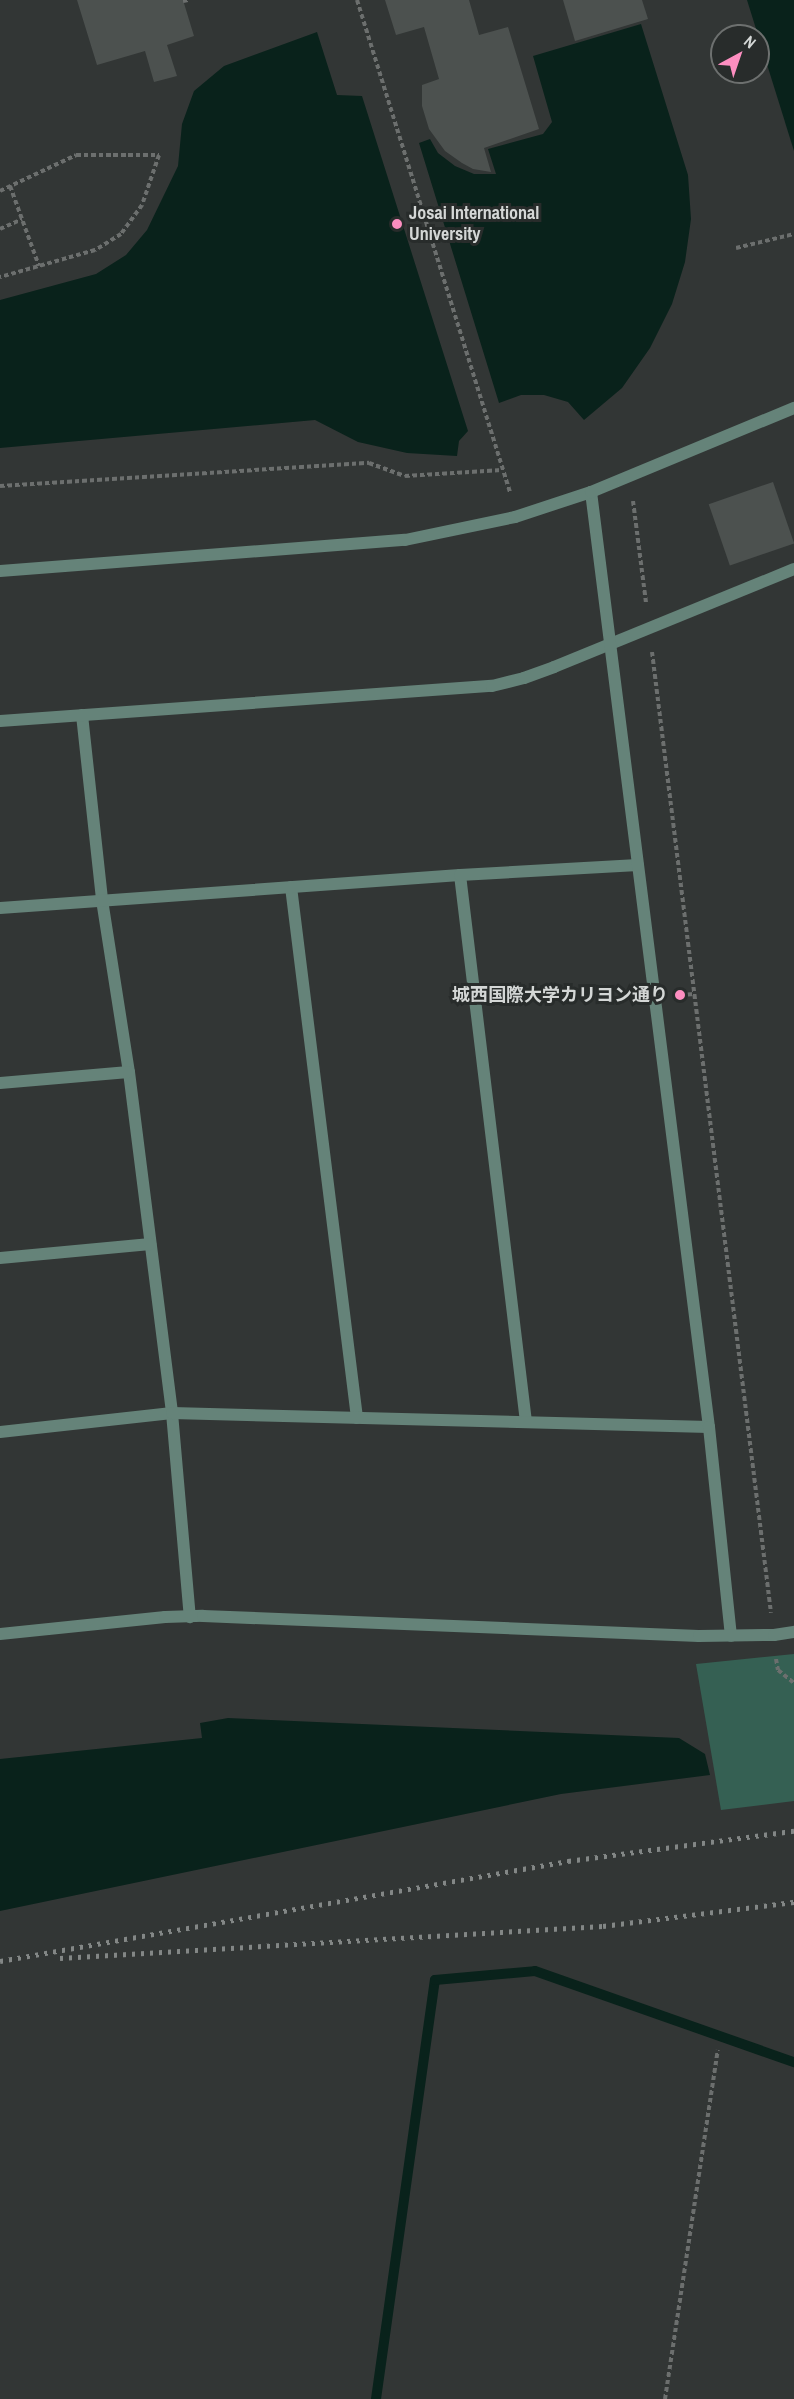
<!DOCTYPE html>
<meta charset="utf-8">
<style>
body{margin:0}
#map{position:relative;width:794px;height:2399px;overflow:hidden;background:#323635;font-family:"Archivo Narrow","Noto Sans JP",sans-serif}
div>[style]{position:absolute}
.green>*{inset:0;background:#356053}
.water>*{inset:0;background:#09221b}
.stream>*{height:10px;margin:-5px;padding:0 5px;transform-origin:5px;border-radius:5px;background:#09221b}
.building>*{inset:0;background:#4c514f;transform-origin:0 0}
.path>*{height:4px;margin-top:-2px;transform-origin:0;background:repeating-linear-gradient(90deg,#6c6f6e 0 4.5px,transparent 0 7.5px)}
.minor>*{height:12px;margin:-6px;padding:0 6px;transform-origin:6px;border-radius:6px;background:#658379}
.tertiary>*{height:12px;margin:-6px;padding:0 6px;transform-origin:6px;border-radius:6px;background:#658379}
.rail>*{height:4.5px;margin-top:-2.25px;transform-origin:0;background:repeating-linear-gradient(90deg,#838786 0 3px,transparent 0 9px)}
.dots>*{width:16px;height:16px;translate:-50% -50%;box-sizing:border-box;border:3px solid #282c2b;border-radius:50%}
span{translate:-50% -50%;white-space:nowrap;text-align:center;line-height:1.15;-webkit-text-stroke:6px #282c2b;paint-order:stroke}
.poi-label{font-size:18px;color:#d4d7d6;font-weight:700}
.left{translate:0 -50%;text-align:left}
.right{translate:-100% -50%;text-align:right}
.north{position:absolute;left:710px;top:24px;width:60px;height:60px;box-sizing:border-box;background:#282c2b;border:2px solid #6d706f;border-radius:50%;rotate:40deg;font-size:16px;font-weight:700;line-height:24px;text-align:center;color:#d4d7d6}
.north::after{content:'';display:block;margin:auto;width:21px;height:27px;background:#fd8ec0;clip-path:polygon(50% 0,100% 100%,50% 72%,0 100%)}
</style>
<div id="map">
<div class="green">
<i style="clip-path:polygon(794px 1654px,794px 1801px,721px 1810px,696px 1664px)"></i>
</div>
<div class="water">
<i style="clip-path:polygon(747px 0,794px 0,794px 151px)"></i>
<i style="clip-path:polygon(641px 24px,688px 175px,691px 219px,685px 262px,672px 304px,650px 348px,622px 388px,584px 420px,568px 402px,544px 395px,521px 395px,499px 403px,419px 143px,430px 139px,438px 153px,455px 166px,474px 174px,496px 174px,488px 149px,543px 134px,552px 122px,533px 56px)"></i>
<i style="clip-path:polygon(317px 32px,337px 95px,362px 96px,468px 431px,459px 441px,457px 456px,407px 453px,358px 442px,315px 420px,0 448px,0 300px,96px 274px,126px 255px,147px 230px,178px 166px,182px 124px,194px 91px,224px 66px)"></i>
<i style="clip-path:polygon(228px 1718px,679px 1738px,705px 1754px,710px 1775px,561px 1794px,0 1911px,0 1759px,202px 1738px,200px 1723px)"></i>
</div>
<div class="stream">
<i style="left:376px;top:2399px;width:423px;rotate:-82deg"></i>
<i style="left:435px;top:1980px;width:100px;rotate:-5.1deg"></i>
<i style="left:535px;top:1971px;width:275px;rotate:19.4deg"></i>
</div>
<div class="building">
<i style="clip-path:polygon(77px 0,183px 0,194px 36px,167px 45px,177px 76px,154px 82px,145px 51px,97px 65px)"></i>
<i style="clip-path:polygon(385px 0,469px 0,479px 35px,508px 27px,539px 129px,484px 148px,491px 172px,473px 169px,462px 163px,445px 151px,429px 129px,422px 106px,422px 85px,439px 79px,424px 27px,396px 35px)"></i>
<i style="clip-path:polygon(563px 0,642px 0,648px 19px,575px 41px)"></i>
<i style="left:773px;top:482px;width:65px;height:68px;rotate:71deg"></i>
</div>
<div class="path">
<i style="left:357px;top:0;width:515px;rotate:72.73deg"></i>
<i style="left:183px;top:1px;width:5px;rotate:-11deg"></i>
<i style="left:10px;top:186px;width:85px;rotate:70.1deg"></i>
<i style="left:0;top:191px;width:84px;rotate:-25.3deg"></i>
<i style="left:76px;top:155px;width:83px"></i>
<i style="left:159px;top:155px;width:53px;rotate:108.8deg"></i>
<i style="left:142px;top:205px;width:36px;rotate:126deg"></i>
<i style="left:121px;top:234px;width:31px;rotate:148deg"></i>
<i style="left:95px;top:250px;width:99px;rotate:164.1deg"></i>
<i style="left:0;top:229px;width:24px;rotate:-24deg"></i>
<i style="left:736px;top:248px;width:60px;rotate:-13.6deg"></i>
<i style="left:0;top:486px;width:370px;rotate:-3.6deg"></i>
<i style="left:369px;top:463px;width:38px;rotate:20deg"></i>
<i style="left:405px;top:476px;width:97px;rotate:-3.5deg"></i>
<i style="left:633px;top:501px;width:103px;rotate:82.7deg"></i>
<i style="left:652px;top:652px;width:968px;rotate:82.94deg"></i>
<i style="left:680px;top:995px;width:15px;rotate:-4deg"></i>
<i style="left:776px;top:1659px;width:11px;rotate:80deg"></i>
<i style="left:778px;top:1670px;width:21px;rotate:39deg"></i>
<i style="left:665px;top:2399px;width:353px;rotate:-81.4deg"></i>
</div>
<div class="minor">
<i style="left:82px;top:715px;width:186px;rotate:83.8deg"></i>
<i style="left:102px;top:900px;width:174px;rotate:81.1deg"></i>
<i style="left:129px;top:1072px;width:344px;rotate:82.8deg"></i>
<i style="left:172px;top:1413px;width:205px;rotate:85deg"></i>
<i style="left:0;top:721px;width:493px;rotate:-4.1deg"></i>
<i style="left:492px;top:686px;width:33px;rotate:-14deg"></i>
<i style="left:524px;top:678px;width:32px;rotate:-20deg"></i>
<i style="left:554px;top:667px;width:259px;rotate:-22.2deg"></i>
<i style="left:460px;top:875px;width:551px;rotate:83.12deg"></i>
<i style="left:291px;top:887px;width:535px;rotate:82.91deg"></i>
<i style="left:0;top:908px;width:461px;rotate:-4.1deg"></i>
<i style="left:460px;top:875px;width:178px;rotate:-3.2deg"></i>
<i style="left:0;top:1083px;width:129px;rotate:-4.9deg"></i>
<i style="left:0;top:1258px;width:151px;rotate:-5.3deg"></i>
<i style="left:0;top:1432px;width:173px;rotate:-6.3deg"></i>
<i style="left:172px;top:1413px;width:537px;rotate:1.49deg"></i>
</div>
<div class="tertiary">
<i style="left:591px;top:492px;width:942px;rotate:82.81deg"></i>
<i style="left:709px;top:1427px;width:210px;rotate:84deg"></i>
<i style="left:0;top:571px;width:406px;rotate:-4.4deg"></i>
<i style="left:405px;top:540px;width:112px;rotate:-11.8deg"></i>
<i style="left:515px;top:517px;width:80px;rotate:-18.2deg"></i>
<i style="left:591px;top:492px;width:220px;rotate:-22.5deg"></i>
<i style="left:0;top:1634px;width:166px;rotate:-5.9deg"></i>
<i style="left:165px;top:1617px;width:38px;rotate:-2deg"></i>
<i style="left:203px;top:1616px;width:496px;rotate:2.3deg"></i>
<i style="left:699px;top:1636px;width:75px;rotate:-0.8deg"></i>
<i style="left:774px;top:1635px;width:20px;rotate:-9deg"></i>
</div>
<div class="rail">
<i style="left:60px;top:1958px;width:544px;rotate:-3.37deg"></i>
<i style="left:603px;top:1926px;width:193px;rotate:-7.2deg"></i>
<i style="left:0;top:1961px;width:577px;rotate:-9.98deg"></i>
<i style="left:568px;top:1861px;width:228px;rotate:-7.6deg"></i>
</div>
<div class="dots">
<i style="left:397px;top:224px;background:#fd8ec0"></i>
<i style="left:680px;top:995px;background:#fd8ec0"></i>
</div>
<div class="poi-label">
<span class="left" style="left:409px;top:224px">Josai International<br>University</span>
<span class="right" style="left:668px;top:995px">城西国際大学カリヨン通り</span>
</div>
<div class="north">N</div>
</div>
